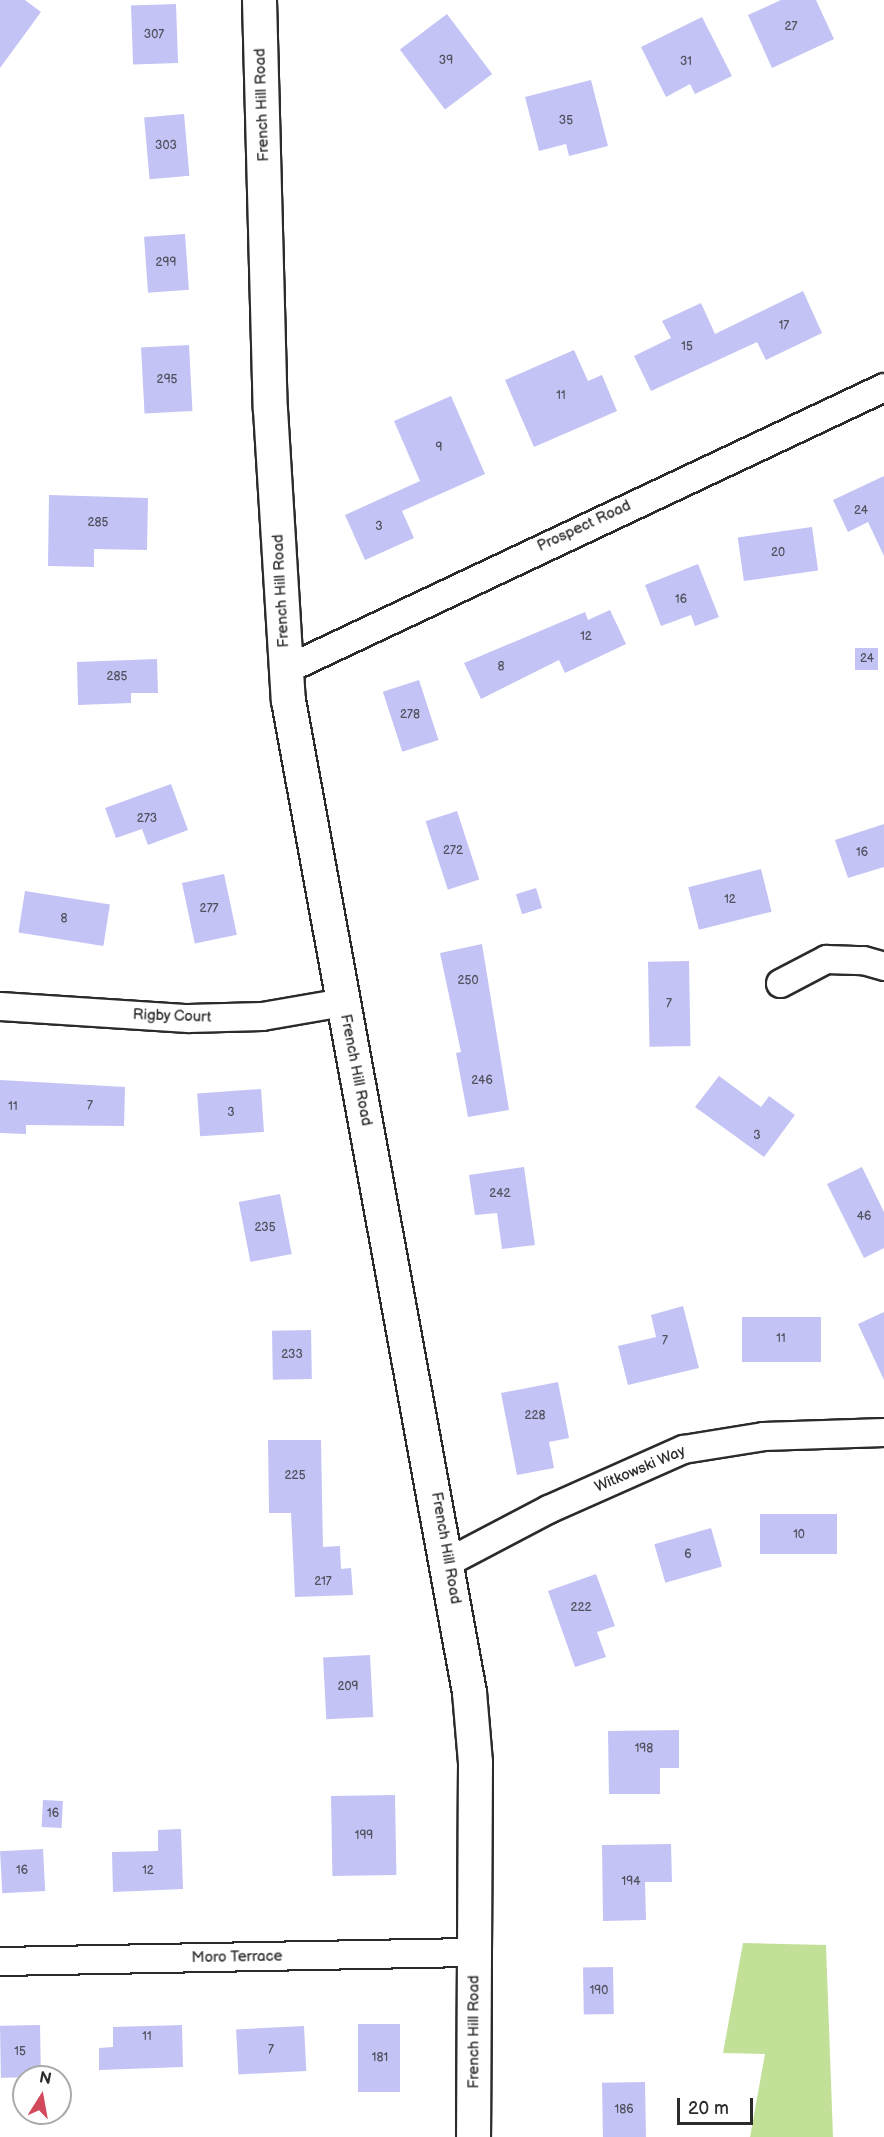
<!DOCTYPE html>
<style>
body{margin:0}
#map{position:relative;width:884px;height:2137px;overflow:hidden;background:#fff;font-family:"Balsamiq Sans",sans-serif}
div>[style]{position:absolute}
.green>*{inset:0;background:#c3e098}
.building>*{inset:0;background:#c4c3f5;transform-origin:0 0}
.roads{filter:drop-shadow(2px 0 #2b2b2b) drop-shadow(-2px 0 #2b2b2b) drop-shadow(0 2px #2b2b2b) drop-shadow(0 -2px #2b2b2b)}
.street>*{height:27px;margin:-13.5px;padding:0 13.5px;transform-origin:13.5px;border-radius:13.5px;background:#fff}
.secondary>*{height:33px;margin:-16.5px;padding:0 16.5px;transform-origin:16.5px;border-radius:16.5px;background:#fff}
span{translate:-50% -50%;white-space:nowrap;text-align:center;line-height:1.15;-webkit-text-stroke:4.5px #fff;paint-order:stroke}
.number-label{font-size:12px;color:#51515e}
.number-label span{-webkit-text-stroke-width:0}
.street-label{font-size:15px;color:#2b2b2b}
.north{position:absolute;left:12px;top:2065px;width:60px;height:60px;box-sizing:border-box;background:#fff;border:2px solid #aaa;border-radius:50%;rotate:11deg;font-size:16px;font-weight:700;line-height:24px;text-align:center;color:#2b2b2b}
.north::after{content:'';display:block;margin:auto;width:21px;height:27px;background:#d1495b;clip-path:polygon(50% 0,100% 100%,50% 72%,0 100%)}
.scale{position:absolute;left:677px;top:2098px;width:76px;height:27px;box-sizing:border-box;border:3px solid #2b2b2b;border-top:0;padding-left:8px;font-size:18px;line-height:21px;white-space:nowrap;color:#2b2b2b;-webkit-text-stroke:4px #fff;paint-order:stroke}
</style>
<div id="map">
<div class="green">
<i style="clip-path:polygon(743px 1943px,826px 1945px,833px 2137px,750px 2137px,765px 2054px,723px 2053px)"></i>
</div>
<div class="building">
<i style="clip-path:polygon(0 0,25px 0,41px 12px,0 68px)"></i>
<i style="clip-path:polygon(781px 0,816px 0,834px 39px,772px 68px,748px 15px)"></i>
<i style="left:176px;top:4px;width:59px;height:45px;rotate:88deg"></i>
<i style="left:447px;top:14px;width:75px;height:59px;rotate:53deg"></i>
<i style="clip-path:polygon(702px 17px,732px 76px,695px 94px,690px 84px,666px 97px,641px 47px)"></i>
<i style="clip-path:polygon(591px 80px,608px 146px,569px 156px,566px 144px,539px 151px,525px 97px)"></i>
<i style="left:184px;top:114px;width:62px;height:40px;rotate:85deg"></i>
<i style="left:185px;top:234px;width:56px;height:41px;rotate:86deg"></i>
<i style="clip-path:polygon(803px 291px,822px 333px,766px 360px,757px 342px,651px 391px,634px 356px,671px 338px,662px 321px,701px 303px,715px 334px)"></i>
<i style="left:189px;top:345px;width:66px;height:48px;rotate:87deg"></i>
<i style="clip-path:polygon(574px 350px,588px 381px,602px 375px,617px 411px,534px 447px,505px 380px)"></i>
<i style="clip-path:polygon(451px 396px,485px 474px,402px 511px,414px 538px,365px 560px,345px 515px,420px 481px,394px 421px)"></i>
<i style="clip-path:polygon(884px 476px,884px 556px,868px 522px,848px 532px,833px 500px)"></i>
<i style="clip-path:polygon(49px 495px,148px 498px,147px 550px,94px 549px,94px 567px,48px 566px)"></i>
<i style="left:812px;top:527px;width:44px;height:75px;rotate:82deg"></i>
<i style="clip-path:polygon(698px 564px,719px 617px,695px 626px,691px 615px,661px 626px,645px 585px)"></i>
<i style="clip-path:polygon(610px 610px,626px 644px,565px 673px,559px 660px,481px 699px,464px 663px,585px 612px,588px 620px)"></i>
<i style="left:878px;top:648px;width:22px;height:23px;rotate:90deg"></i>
<i style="clip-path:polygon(157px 659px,158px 693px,131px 693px,131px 703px,78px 705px,77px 662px)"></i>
<i style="left:419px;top:680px;width:63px;height:38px;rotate:72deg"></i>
<i style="clip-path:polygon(171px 784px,188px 830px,148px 845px,142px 829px,116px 838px,105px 808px)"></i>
<i style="left:457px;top:811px;width:72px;height:33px;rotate:72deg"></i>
<i style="clip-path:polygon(884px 824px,884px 867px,848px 878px,835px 840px)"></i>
<i style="left:761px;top:869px;width:44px;height:75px;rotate:76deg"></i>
<i style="left:224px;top:874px;width:62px;height:43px;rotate:78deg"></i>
<i style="left:536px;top:888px;width:21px;height:21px;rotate:73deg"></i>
<i style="left:25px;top:891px;width:86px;height:42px;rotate:9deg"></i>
<i style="clip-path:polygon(482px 944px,509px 1110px,468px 1117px,456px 1053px,461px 1052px,440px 953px)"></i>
<i style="left:689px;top:961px;width:85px;height:41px;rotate:89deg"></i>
<i style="clip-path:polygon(719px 1076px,761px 1107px,769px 1096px,795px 1115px,764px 1157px,695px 1107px)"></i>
<i style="clip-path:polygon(0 1080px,125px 1087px,124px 1126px,26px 1125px,26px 1134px,0 1133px)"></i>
<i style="left:261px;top:1089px;width:43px;height:64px;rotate:86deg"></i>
<i style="clip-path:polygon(524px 1167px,535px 1245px,502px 1249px,497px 1213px,475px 1215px,469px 1175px)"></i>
<i style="clip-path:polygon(862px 1167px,884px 1212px,884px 1248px,864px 1258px,827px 1184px)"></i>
<i style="left:280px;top:1194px;width:61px;height:42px;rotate:79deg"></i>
<i style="clip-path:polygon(683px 1306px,699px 1368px,628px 1385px,618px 1346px,656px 1337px,651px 1315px)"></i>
<i style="clip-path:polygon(884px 1312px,884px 1380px,858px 1324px)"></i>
<i style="left:821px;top:1317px;width:45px;height:79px;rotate:90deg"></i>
<i style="left:311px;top:1330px;width:49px;height:39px;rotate:89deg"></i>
<i style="clip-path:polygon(558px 1382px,569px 1438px,549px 1442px,554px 1468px,517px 1475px,501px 1393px)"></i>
<i style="clip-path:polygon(268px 1440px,321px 1440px,323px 1547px,340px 1546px,341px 1569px,351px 1568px,353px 1595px,295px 1597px,291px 1513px,269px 1513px)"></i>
<i style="left:837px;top:1514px;width:40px;height:77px;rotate:90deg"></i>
<i style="left:711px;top:1528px;width:40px;height:59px;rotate:74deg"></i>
<i style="clip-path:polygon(596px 1574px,615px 1626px,597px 1632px,606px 1657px,575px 1667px,548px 1591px)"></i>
<i style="left:370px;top:1655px;width:62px;height:47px;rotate:87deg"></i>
<i style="clip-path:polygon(679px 1730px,679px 1768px,660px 1768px,660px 1794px,609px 1794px,608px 1731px)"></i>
<i style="left:395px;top:1795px;width:80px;height:64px;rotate:89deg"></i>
<i style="left:43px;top:1800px;width:20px;height:27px;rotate:3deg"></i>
<i style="clip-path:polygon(181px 1829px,183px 1889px,113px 1892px,112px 1852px,158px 1851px,158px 1830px)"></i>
<i style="clip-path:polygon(671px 1844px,672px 1882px,645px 1882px,646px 1920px,603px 1921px,602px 1845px)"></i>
<i style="left:43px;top:1849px;width:42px;height:43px;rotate:87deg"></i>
<i style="left:613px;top:1967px;width:47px;height:30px;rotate:89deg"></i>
<i style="left:358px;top:2024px;width:42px;height:68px"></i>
<i style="left:40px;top:2025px;width:52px;height:40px;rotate:89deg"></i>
<i style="clip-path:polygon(182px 2025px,183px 2067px,99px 2070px,99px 2048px,113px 2047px,113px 2027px)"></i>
<i style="left:304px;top:2026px;width:45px;height:68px;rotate:87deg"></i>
<i style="left:645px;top:2082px;width:55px;height:43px;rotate:89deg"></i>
</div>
<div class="roads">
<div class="street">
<i style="left:286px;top:669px;width:661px;rotate:-25.25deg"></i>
<i style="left:780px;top:983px;width:52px;rotate:-27.6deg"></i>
<i style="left:826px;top:959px;width:37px;rotate:2deg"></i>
<i style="left:863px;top:960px;width:22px;rotate:16deg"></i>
<i style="left:0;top:1006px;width:188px;rotate:3.7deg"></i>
<i style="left:188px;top:1018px;width:74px;rotate:-1.5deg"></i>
<i style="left:262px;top:1016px;width:82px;rotate:-9.8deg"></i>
<i style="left:449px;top:1561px;width:112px;rotate:-27.7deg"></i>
<i style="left:548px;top:1509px;width:148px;rotate:-24deg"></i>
<i style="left:683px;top:1449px;width:81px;rotate:-9.2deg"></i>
<i style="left:763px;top:1436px;width:121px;rotate:-1.9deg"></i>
<i style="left:0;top:1961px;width:474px;rotate:-1.1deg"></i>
</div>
<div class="secondary">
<i style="left:259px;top:0;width:409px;rotate:88.5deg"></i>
<i style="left:270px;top:409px;width:292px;rotate:86.5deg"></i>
<i style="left:288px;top:700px;width:1008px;rotate:79.66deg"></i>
<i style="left:469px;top:1692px;width:70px;rotate:85.1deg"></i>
<i style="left:475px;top:1762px;width:375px;rotate:90.3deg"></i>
</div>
</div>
<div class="number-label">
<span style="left:791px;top:27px">27</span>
<span style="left:154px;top:35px">307</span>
<span style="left:446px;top:61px">39</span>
<span style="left:686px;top:62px">31</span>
<span style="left:566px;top:121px">35</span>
<span style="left:166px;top:146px">303</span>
<span style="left:166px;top:263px">299</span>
<span style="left:784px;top:326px">17</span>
<span style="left:687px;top:347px">15</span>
<span style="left:167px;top:380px">295</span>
<span style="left:561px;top:396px">11</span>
<span style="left:439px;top:448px">9</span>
<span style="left:861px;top:511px">24</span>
<span style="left:98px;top:523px">285</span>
<span style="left:379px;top:527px">3</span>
<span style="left:778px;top:553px">20</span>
<span style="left:681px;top:600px">16</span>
<span style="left:586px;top:637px">12</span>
<span style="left:867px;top:659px">24</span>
<span style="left:501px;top:667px">8</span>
<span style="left:117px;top:677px">285</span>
<span style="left:410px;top:715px">278</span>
<span style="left:147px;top:819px">273</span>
<span style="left:453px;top:851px">272</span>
<span style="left:862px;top:853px">16</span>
<span style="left:730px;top:900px">12</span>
<span style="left:209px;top:909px">277</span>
<span style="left:64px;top:919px">8</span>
<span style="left:468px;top:981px">250</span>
<span style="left:669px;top:1004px">7</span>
<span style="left:482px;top:1081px">246</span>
<span style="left:90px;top:1106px">7</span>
<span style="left:13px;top:1107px">11</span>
<span style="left:231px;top:1113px">3</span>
<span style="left:757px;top:1136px">3</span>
<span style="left:500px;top:1194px">242</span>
<span style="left:864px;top:1217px">46</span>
<span style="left:265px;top:1228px">235</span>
<span style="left:781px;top:1339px">11</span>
<span style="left:665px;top:1341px">7</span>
<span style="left:292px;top:1355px">233</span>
<span style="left:535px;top:1416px">228</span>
<span style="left:295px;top:1476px">225</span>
<span style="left:799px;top:1535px">10</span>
<span style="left:688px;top:1555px">6</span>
<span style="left:323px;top:1582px">217</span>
<span style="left:581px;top:1608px">222</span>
<span style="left:348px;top:1687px">209</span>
<span style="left:644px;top:1749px">198</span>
<span style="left:53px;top:1814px">16</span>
<span style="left:364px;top:1836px">199</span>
<span style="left:22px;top:1871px">16</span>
<span style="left:148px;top:1871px">12</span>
<span style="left:631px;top:1882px">194</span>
<span style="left:599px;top:1991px">190</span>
<span style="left:147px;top:2037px">11</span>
<span style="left:271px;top:2050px">7</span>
<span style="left:20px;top:2052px">15</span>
<span style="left:380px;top:2058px">181</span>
<span style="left:624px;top:2110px">186</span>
</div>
<div class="street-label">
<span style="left:262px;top:105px;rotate:-92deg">French Hill Road</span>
<span style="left:584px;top:526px;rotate:-25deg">Prospect Road</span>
<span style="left:281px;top:591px;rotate:-93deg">French Hill Road</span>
<span style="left:172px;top:1016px;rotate:2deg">Rigby Court</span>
<span style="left:356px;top:1070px;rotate:79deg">French Hill Road</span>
<span style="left:640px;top:1469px;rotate:-23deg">Witkowski Way</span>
<span style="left:446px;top:1548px;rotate:80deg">French Hill Road</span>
<span style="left:237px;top:1957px;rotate:-1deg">Moro Terrace</span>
<span style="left:474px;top:2032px;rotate:-90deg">French Hill Road</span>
</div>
<div class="north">N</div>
<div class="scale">20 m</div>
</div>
